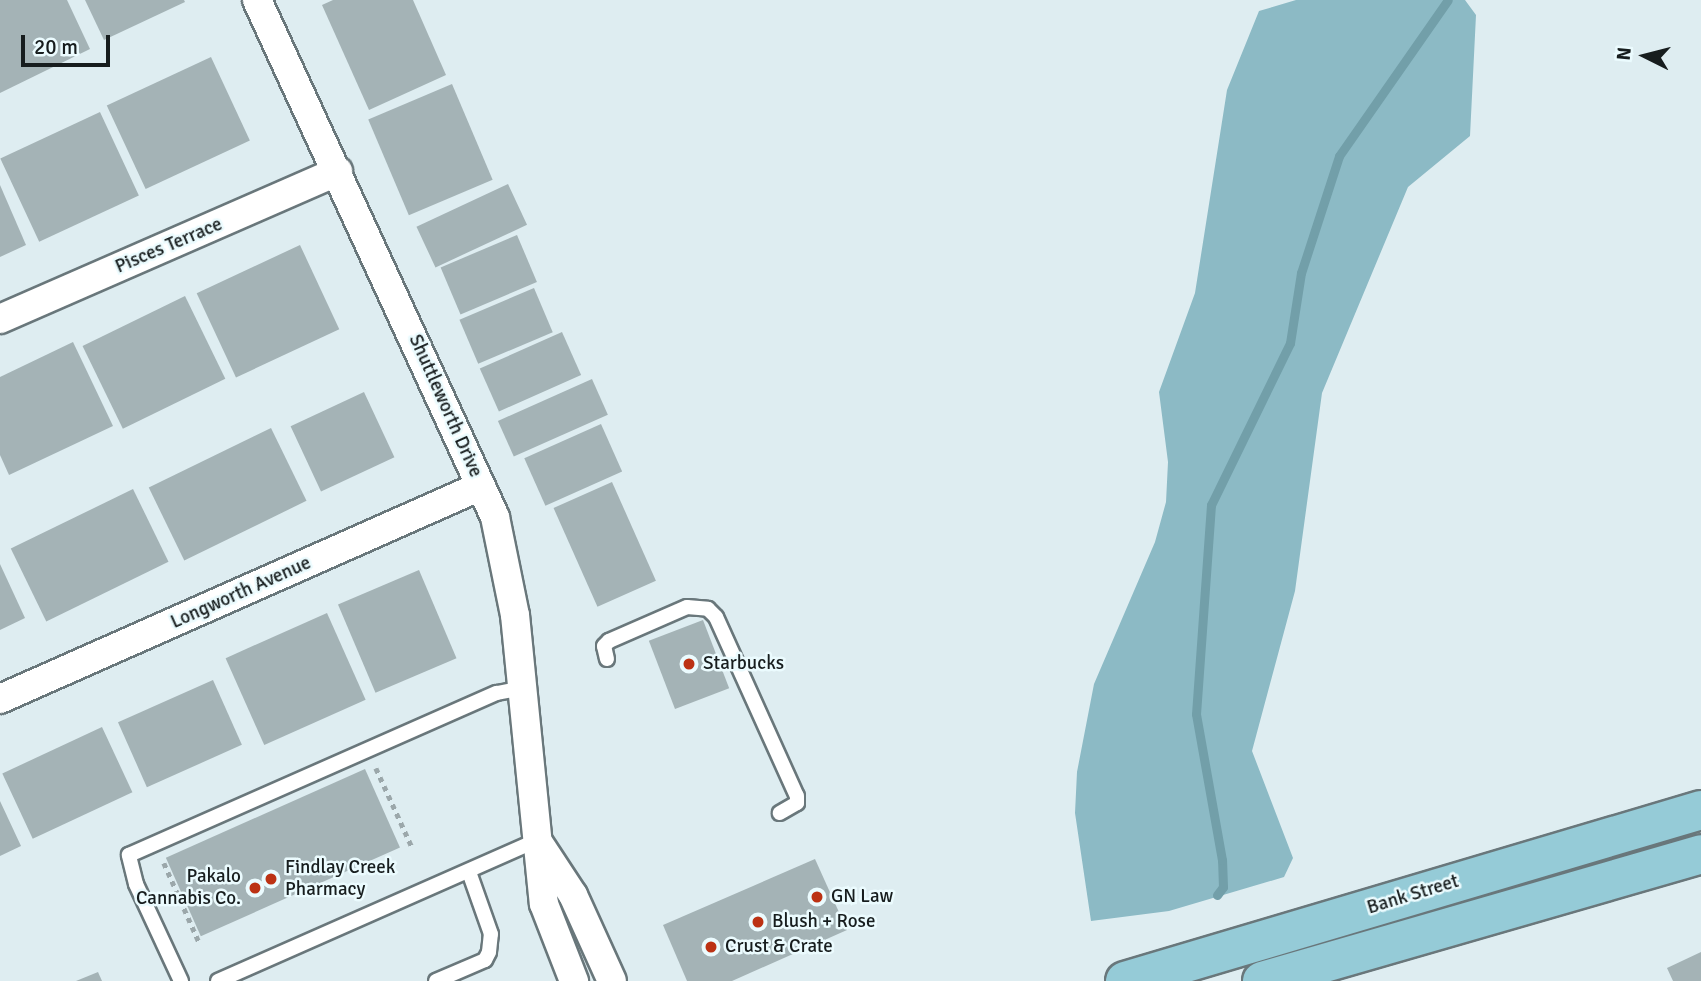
<!DOCTYPE html>
<style>
body{margin:0}
#map{position:relative;width:1701px;height:981px;overflow:hidden;background:#deedf1;font-family:Signika,sans-serif}
div>[style]{position:absolute}
.forest>*{inset:0;background:#8cbac5}
.stream>*{height:9px;margin:-4.5px;padding:0 4.5px;transform-origin:4.5px;border-radius:4.5px;background:#729fa9}
.building>*{inset:0;background:#a4b3b6;transform-origin:0 0}
.path>*{height:4.5px;margin-top:-2.25px;transform-origin:0;background:repeating-linear-gradient(90deg,#9ba7aa 0 5px,transparent 0 10px)}
.roads{filter:drop-shadow(2px 0 #69777b) drop-shadow(-2px 0 #69777b) drop-shadow(0 2px #69777b) drop-shadow(0 -2px #69777b)}
.service>*{height:14px;margin:-7px;padding:0 7px;transform-origin:7px;border-radius:7px;background:#fff}
.minor>*{height:28px;margin:-14px;padding:0 14px;transform-origin:14px;border-radius:14px;background:#fff}
.primary>*{height:38px;margin:-19px;padding:0 19px;transform-origin:19px;border-radius:19px;background:#95cbd7}
.dots>*{width:19px;height:19px;translate:-50% -50%;box-sizing:border-box;border:4px solid #ebfbfe;border-radius:50%}
span{translate:-50% -50%;white-space:nowrap;text-align:center;line-height:1.15;-webkit-text-stroke:5px #ebfbfe;paint-order:stroke}
.street-label{font-size:19px;color:#171d1e}
.poi-label{font-size:19px;color:#171d1e}
.left{translate:0 -50%;text-align:left}
.right{translate:-100% -50%;text-align:right}
.north{position:absolute;left:1610px;top:21px;width:70px;height:70px;-webkit-text-stroke:5px #ebfbfe;paint-order:stroke;rotate:276deg;font-size:19px;font-weight:700;line-height:28px;text-align:center;color:#171d1e}
.north::after{content:'';display:block;margin:auto;width:24px;height:32px;background:#171d1e;clip-path:polygon(50% 0,100% 100%,50% 72%,0 100%)}
.scale{position:absolute;left:21px;top:35px;width:89px;height:32px;box-sizing:border-box;border:4px solid #171d1e;border-top:0;padding-left:9px;font-size:21px;line-height:24px;white-space:nowrap;color:#171d1e;-webkit-text-stroke:5px #ebfbfe;paint-order:stroke}
</style>
<div id="map">
<div class="forest">
<i style="clip-path:polygon(1296px 0,1465px 0,1476px 15px,1470px 136px,1408px 187px,1322px 393px,1295px 591px,1252px 751px,1293px 858px,1284px 877px,1169px 911px,1091px 921px,1075px 813px,1077px 772px,1094px 684px,1155px 542px,1166px 502px,1168px 462px,1159px 392px,1195px 293px,1227px 90px,1259px 11px)"></i>
</div>
<div class="stream">
<i style="left:1217px;top:895px;width:10px;rotate:-53deg"></i>
<i style="left:1223px;top:887px;width:27px;rotate:-92deg"></i>
<i style="left:1222px;top:860px;width:148px;rotate:-100.1deg"></i>
<i style="left:1196px;top:714px;width:210px;rotate:-85.9deg"></i>
<i style="left:1211px;top:505px;width:180px;rotate:-64deg"></i>
<i style="left:1290px;top:343px;width:71px;rotate:-81.1deg"></i>
<i style="left:1301px;top:273px;width:123px;rotate:-72deg"></i>
<i style="left:1339px;top:156px;width:190px;rotate:-55.1deg"></i>
</div>
<div class="building">
<i style="clip-path:polygon(0 0,67px 0,90px 49px,0 93px)"></i>
<i style="clip-path:polygon(85px 0,184px 0,185px 2px,104px 40px)"></i>
<i style="clip-path:polygon(333px 0,413px 0,446px 75px,369px 110px,322px 5px)"></i>
<i style="left:211px;top:57px;width:92px;height:115px;rotate:65deg"></i>
<i style="left:452px;top:84px;width:104px;height:91px;rotate:67deg"></i>
<i style="left:100px;top:112px;width:92px;height:110px;rotate:65deg"></i>
<i style="left:508px;top:184px;width:45px;height:101px;rotate:65deg"></i>
<i style="clip-path:polygon(0 185px,26px 245px,0 257px)"></i>
<i style="left:517px;top:235px;width:51px;height:83px;rotate:67deg"></i>
<i style="left:300px;top:245px;width:93px;height:114px;rotate:65deg"></i>
<i style="left:534px;top:288px;width:48px;height:81px;rotate:67deg"></i>
<i style="left:185px;top:296px;width:92px;height:114px;rotate:64deg"></i>
<i style="left:562px;top:332px;width:47px;height:90px;rotate:66deg"></i>
<i style="clip-path:polygon(73px 342px,113px 426px,9px 475px,0 455px,0 377px)"></i>
<i style="left:592px;top:379px;width:39px;height:103px;rotate:66deg"></i>
<i style="left:364px;top:392px;width:72px;height:81px;rotate:65deg"></i>
<i style="left:601px;top:424px;width:52px;height:84px;rotate:66deg"></i>
<i style="left:271px;top:428px;width:81px;height:136px;rotate:64deg"></i>
<i style="left:612px;top:482px;width:108px;height:64px;rotate:66deg"></i>
<i style="left:133px;top:489px;width:81px;height:136px;rotate:64deg"></i>
<i style="clip-path:polygon(0 564px,25px 618px,0 630px)"></i>
<i style="left:419px;top:570px;width:96px;height:88px;rotate:67deg"></i>
<i style="left:327px;top:613px;width:95px;height:111px;rotate:66deg"></i>
<i style="left:703px;top:620px;width:73px;height:58px;rotate:69deg"></i>
<i style="left:213px;top:680px;width:71px;height:104px;rotate:66deg"></i>
<i style="left:102px;top:727px;width:72px;height:110px;rotate:65deg"></i>
<i style="left:365px;top:769px;width:86px;height:218px;rotate:66deg"></i>
<i style="clip-path:polygon(0 801px,21px 846px,0 856px)"></i>
<i style="clip-path:polygon(815px 859px,847px 930px,732px 981px,687px 981px,663px 925px)"></i>
<i style="clip-path:polygon(1701px 952px,1701px 981px,1673px 981px,1667px 968px)"></i>
<i style="clip-path:polygon(98px 972px,102px 981px,76px 981px)"></i>
</div>
<div class="path">
<i style="left:376px;top:768px;width:87px;rotate:65.5deg"></i>
<i style="left:164px;top:863px;width:86px;rotate:66.1deg"></i>
</div>
<div class="roads">
<div class="service">
<i style="left:607px;top:659px;width:13px;rotate:-103deg"></i>
<i style="left:604px;top:646px;width:7px;rotate:-45deg"></i>
<i style="left:609px;top:641px;width:85px;rotate:-23.6deg"></i>
<i style="left:687px;top:607px;width:21px;rotate:5deg"></i>
<i style="left:708px;top:609px;width:11px;rotate:45deg"></i>
<i style="left:716px;top:617px;width:196px;rotate:65.7deg"></i>
<i style="left:797px;top:796px;width:7px;rotate:90deg"></i>
<i style="left:797px;top:803px;width:20px;rotate:150deg"></i>
<i style="left:181px;top:981px;width:107px;rotate:-114.9deg"></i>
<i style="left:136px;top:884px;width:30px;rotate:-104deg"></i>
<i style="left:129px;top:855px;width:402px;rotate:-23.8deg"></i>
<i style="left:497px;top:693px;width:26px;rotate:-11deg"></i>
<i style="left:218px;top:981px;width:349px;rotate:-23.8deg"></i>
<i style="left:436px;top:981px;width:53px;rotate:-23.2deg"></i>
<i style="left:485px;top:960px;width:9px;rotate:-63deg"></i>
<i style="left:489px;top:952px;width:18px;rotate:-84deg"></i>
<i style="left:491px;top:934px;width:66px;rotate:-109.5deg"></i>
</div>
<div class="minor">
<i style="left:257px;top:0;width:569px;rotate:65.28deg"></i>
<i style="left:495px;top:517px;width:100px;rotate:78.5deg"></i>
<i style="left:515px;top:615px;width:290px;rotate:84.3deg"></i>
<i style="left:544px;top:904px;width:83px;rotate:68.7deg"></i>
<i style="left:0;top:319px;width:369px;rotate:-23.6deg"></i>
<i style="left:0;top:699px;width:526px;rotate:-23.89deg"></i>
<i style="left:540px;top:845px;width:60px;rotate:56.6deg"></i>
<i style="left:573px;top:895px;width:94px;rotate:65.6deg"></i>
</div>
<div class="primary">
<i style="left:1125px;top:981px;width:601px;rotate:-16.53deg"></i>
<i style="left:1262px;top:981px;width:457px;rotate:-16.1deg"></i>
</div>
</div>
<div class="dots">
<i style="left:689px;top:664px;background:#bc3214"></i>
<i style="left:271px;top:879px;background:#bc3214"></i>
<i style="left:255px;top:888px;background:#bc3214"></i>
<i style="left:817px;top:897px;background:#bc3214"></i>
<i style="left:758px;top:922px;background:#bc3214"></i>
<i style="left:711px;top:947px;background:#bc3214"></i>
</div>
<div class="street-label">
<span style="left:169px;top:246px;rotate:-23deg">Pisces Terrace</span>
<span style="left:445px;top:406px;rotate:66deg">Shuttleworth Drive</span>
<span style="left:241px;top:593px;rotate:-24deg">Longworth Avenue</span>
<span style="left:1413px;top:895px;rotate:-17deg">Bank Street</span>
</div>
<div class="poi-label">
<span class="left" style="left:703px;top:664px">Starbucks</span>
<span class="left" style="left:285px;top:879px">Findlay Creek<br>Pharmacy</span>
<span class="right" style="left:241px;top:888px">Pakalo<br>Cannabis Co.</span>
<span class="left" style="left:831px;top:897px">GN Law</span>
<span class="left" style="left:772px;top:922px">Blush + Rose</span>
<span class="left" style="left:725px;top:947px">Crust &amp; Crate</span>
</div>
<div class="north">N</div>
<div class="scale">20 m</div>
</div>
